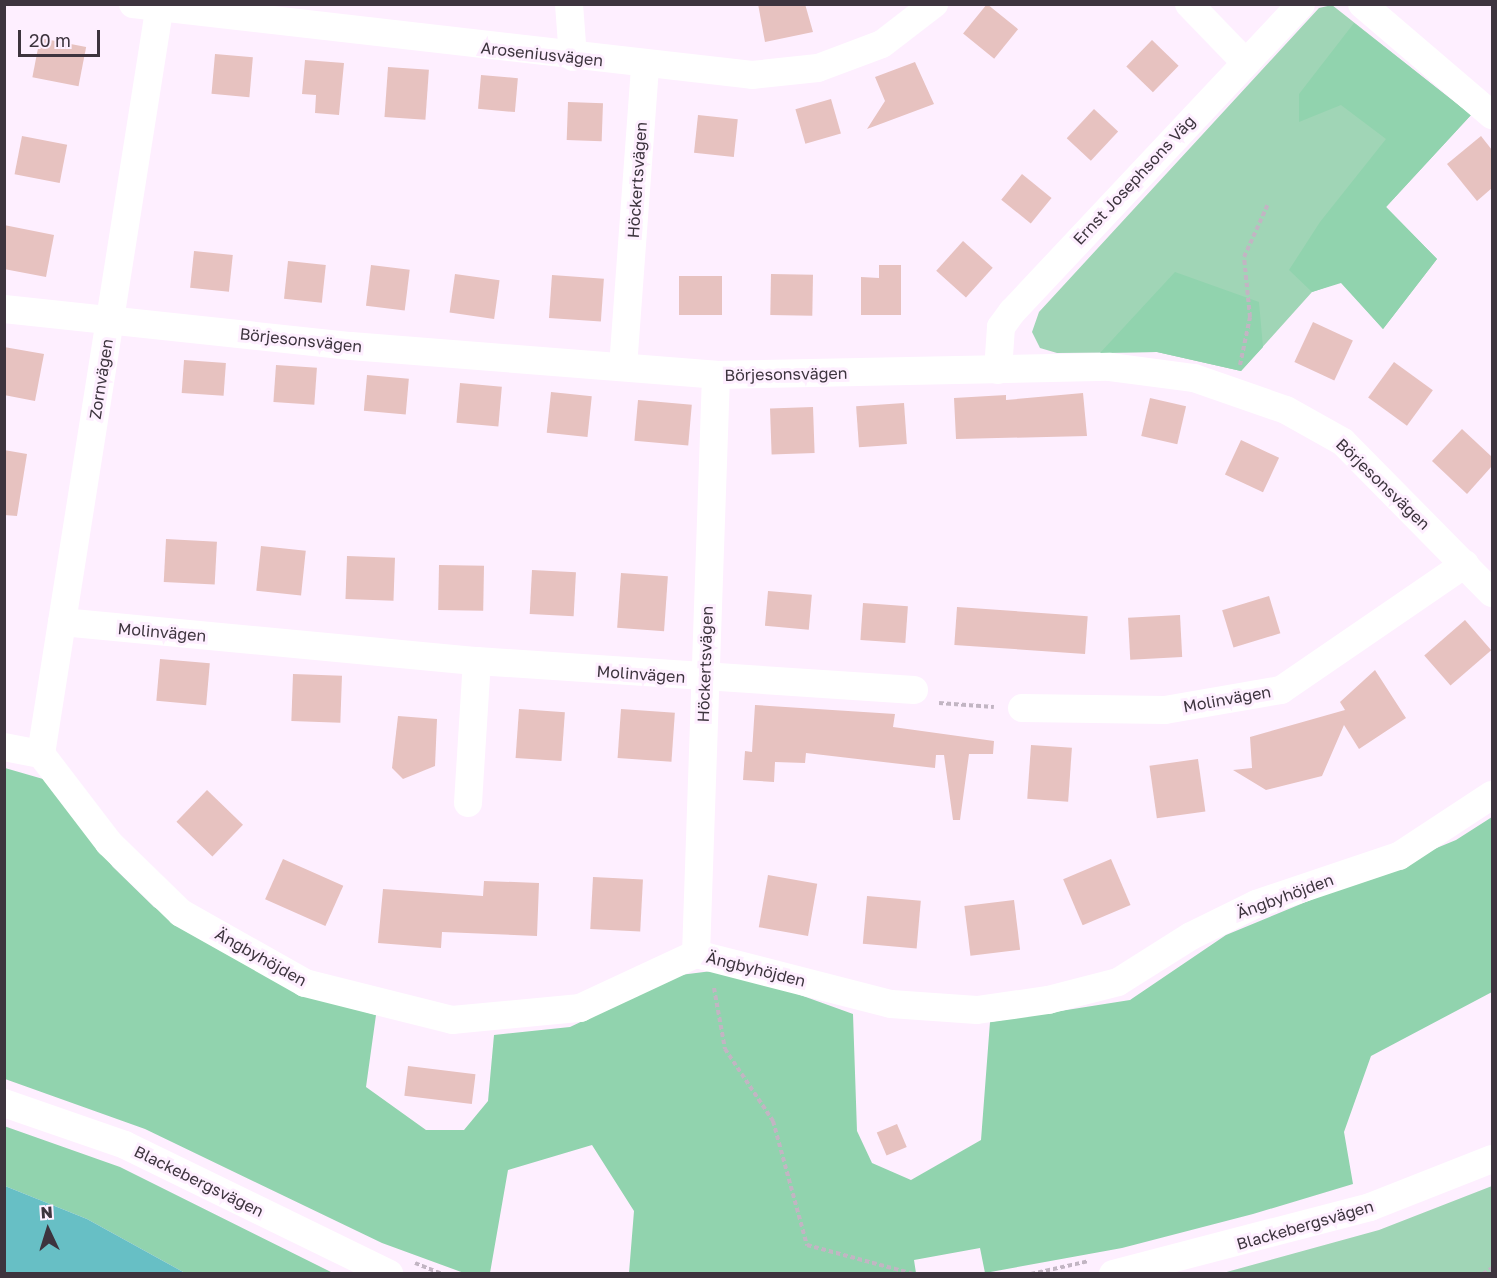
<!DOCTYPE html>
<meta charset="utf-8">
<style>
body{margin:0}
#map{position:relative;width:1497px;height:1278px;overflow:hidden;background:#feefff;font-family:"Golos Text",sans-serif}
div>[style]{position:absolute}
.green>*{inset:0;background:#a0d5b6}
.forest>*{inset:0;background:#91d3ae}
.water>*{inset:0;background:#67bfc5}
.building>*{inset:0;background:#e7c2c0;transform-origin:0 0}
.path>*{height:4px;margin-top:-2px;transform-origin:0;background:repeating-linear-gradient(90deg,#c2b5c3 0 4.5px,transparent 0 7.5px)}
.minor>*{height:28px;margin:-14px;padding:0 14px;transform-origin:14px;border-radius:14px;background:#fff}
span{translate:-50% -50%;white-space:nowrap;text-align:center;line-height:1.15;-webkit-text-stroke:6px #feefff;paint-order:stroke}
.street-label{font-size:16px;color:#3d343e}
.frame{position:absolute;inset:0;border:6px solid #3d343e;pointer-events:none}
.north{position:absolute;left:18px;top:1200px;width:60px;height:60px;-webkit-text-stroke:4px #feefff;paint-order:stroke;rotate:356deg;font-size:16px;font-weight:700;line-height:24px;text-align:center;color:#3d343e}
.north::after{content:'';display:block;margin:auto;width:21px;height:27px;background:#3d343e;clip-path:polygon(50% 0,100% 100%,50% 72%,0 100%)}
.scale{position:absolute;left:18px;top:30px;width:82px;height:27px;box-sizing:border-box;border:3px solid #3d343e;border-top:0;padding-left:8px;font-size:18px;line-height:21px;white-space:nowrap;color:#3d343e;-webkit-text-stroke:4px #feefff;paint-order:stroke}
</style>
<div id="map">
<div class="green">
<i style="clip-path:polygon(1332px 5px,1471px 115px,1386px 207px,1437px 259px,1383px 329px,1341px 282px,1312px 292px,1241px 371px,1157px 352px,1057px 353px,1040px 348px,1032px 332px,1039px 312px,1319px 8px)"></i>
<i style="clip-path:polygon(1492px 1186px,1492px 1273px,1223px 1273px,1379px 1230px)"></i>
</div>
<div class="forest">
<i style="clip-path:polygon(1354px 23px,1471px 115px,1386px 207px,1437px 259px,1383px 329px,1341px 283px,1312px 292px,1289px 270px,1320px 222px,1386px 139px,1341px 105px,1299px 122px,1299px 94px)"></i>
<i style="clip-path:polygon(1175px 272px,1259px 302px,1263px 347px,1241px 371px,1157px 352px,1100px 353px)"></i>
<i style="clip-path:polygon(5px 768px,43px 779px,113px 867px,154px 907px,300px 993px,376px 1015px,366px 1087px,426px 1130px,464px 1130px,488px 1101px,494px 1035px,570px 1027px,680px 975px,728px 969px,853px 1014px,857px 1131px,872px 1163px,911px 1180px,981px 1140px,990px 1022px,1130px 1000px,1226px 935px,1456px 840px,1492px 817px,1492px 992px,1371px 1056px,1344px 1132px,1353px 1184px,1253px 1214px,1122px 1248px,985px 1273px,980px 1248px,914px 1260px,916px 1273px,629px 1273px,634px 1211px,592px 1145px,508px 1170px,490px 1273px,464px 1273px,382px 1243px,145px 1129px,5px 1079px)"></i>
<i style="clip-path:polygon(4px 1126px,120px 1167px,333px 1273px,185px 1273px,87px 1219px,5px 1186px)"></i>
</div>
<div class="water">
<i style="clip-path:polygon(5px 1186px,87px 1219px,185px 1273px,5px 1273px)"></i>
</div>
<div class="building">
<i style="clip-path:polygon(758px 4px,805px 4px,813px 32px,765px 42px)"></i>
<i style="left:987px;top:4px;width:40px;height:38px;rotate:39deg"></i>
<i style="left:40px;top:38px;width:47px;height:40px;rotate:11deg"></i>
<i style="left:1152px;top:40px;width:37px;height:37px;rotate:44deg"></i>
<i style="left:215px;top:54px;width:38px;height:40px;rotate:5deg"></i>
<i style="clip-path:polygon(305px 60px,344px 63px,339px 115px,315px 113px,316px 95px,302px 94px)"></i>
<i style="clip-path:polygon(915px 62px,934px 104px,867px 129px,885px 101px,875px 77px)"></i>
<i style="left:388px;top:67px;width:41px;height:50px;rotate:4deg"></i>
<i style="left:481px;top:75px;width:37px;height:34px;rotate:5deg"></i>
<i style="left:831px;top:99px;width:36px;height:37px;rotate:74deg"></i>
<i style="left:568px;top:102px;width:35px;height:38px;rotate:2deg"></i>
<i style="left:1094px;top:109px;width:33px;height:40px;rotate:43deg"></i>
<i style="left:698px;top:115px;width:40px;height:38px;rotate:6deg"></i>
<i style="left:22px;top:136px;width:46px;height:39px;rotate:11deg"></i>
<i style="clip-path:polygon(1481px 136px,1492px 150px,1492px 188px,1477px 201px,1447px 164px)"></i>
<i style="left:1022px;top:174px;width:38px;height:33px;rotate:39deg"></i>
<i style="clip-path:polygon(4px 225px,54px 235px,46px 277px,4px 269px)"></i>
<i style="left:963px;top:241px;width:40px;height:40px;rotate:42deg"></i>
<i style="left:194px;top:251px;width:39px;height:37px;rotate:6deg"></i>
<i style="left:288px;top:261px;width:38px;height:38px;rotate:6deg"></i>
<i style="left:371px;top:265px;width:39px;height:41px;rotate:7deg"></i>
<i style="clip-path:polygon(879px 265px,901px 265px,901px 315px,861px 315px,861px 277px,879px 278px)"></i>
<i style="left:455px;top:274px;width:45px;height:39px;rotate:8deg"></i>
<i style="left:771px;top:274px;width:42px;height:41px;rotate:1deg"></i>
<i style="left:552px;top:275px;width:52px;height:43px;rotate:4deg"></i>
<i style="left:679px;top:276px;width:43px;height:39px"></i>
<i style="left:1313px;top:322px;width:44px;height:44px;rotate:25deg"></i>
<i style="clip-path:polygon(4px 347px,44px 354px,35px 401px,4px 395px)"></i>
<i style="left:184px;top:360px;width:42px;height:33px;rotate:4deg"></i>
<i style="left:1394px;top:362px;width:48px;height:44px;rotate:36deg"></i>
<i style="left:276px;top:365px;width:41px;height:37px;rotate:4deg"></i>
<i style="left:367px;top:375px;width:42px;height:36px;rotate:5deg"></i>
<i style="left:460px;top:383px;width:42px;height:40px;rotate:5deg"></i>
<i style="left:551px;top:392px;width:41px;height:41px;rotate:6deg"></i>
<i style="clip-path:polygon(1083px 393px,1087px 436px,956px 439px,954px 398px,1006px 395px,1006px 400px)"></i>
<i style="left:1150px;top:398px;width:37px;height:39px;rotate:13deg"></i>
<i style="left:638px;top:400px;width:54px;height:41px;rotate:5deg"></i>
<i style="left:904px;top:403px;width:41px;height:48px;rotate:86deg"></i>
<i style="left:813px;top:407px;width:46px;height:43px;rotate:88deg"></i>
<i style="clip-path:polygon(1462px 429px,1492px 457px,1492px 466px,1467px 494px,1432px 461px)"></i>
<i style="left:1241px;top:440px;width:42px;height:38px;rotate:25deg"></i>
<i style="clip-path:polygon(4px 450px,27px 454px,17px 516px,4px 515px)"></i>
<i style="left:166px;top:539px;width:51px;height:43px;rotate:3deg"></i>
<i style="left:261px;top:546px;width:45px;height:45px;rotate:6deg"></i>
<i style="left:347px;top:556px;width:48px;height:43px;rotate:2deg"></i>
<i style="left:439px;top:565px;width:45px;height:45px;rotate:1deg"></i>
<i style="left:532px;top:570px;width:44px;height:44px;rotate:3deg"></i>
<i style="left:621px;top:573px;width:47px;height:55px;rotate:4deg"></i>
<i style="left:768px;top:591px;width:44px;height:35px;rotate:5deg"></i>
<i style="left:1269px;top:596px;width:39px;height:49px;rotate:73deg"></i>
<i style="left:863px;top:603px;width:45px;height:37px;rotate:4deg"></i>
<i style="left:957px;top:607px;width:131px;height:38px;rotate:4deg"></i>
<i style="left:1180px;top:615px;width:42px;height:52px;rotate:87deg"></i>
<i style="left:1465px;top:620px;width:40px;height:54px;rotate:49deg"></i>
<i style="left:160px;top:659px;width:50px;height:42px;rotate:5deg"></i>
<i style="clip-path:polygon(1375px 670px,1406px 718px,1359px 749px,1344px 725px,1322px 776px,1266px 790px,1233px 770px,1252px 768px,1250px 737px,1345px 710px,1340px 702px)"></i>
<i style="left:293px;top:674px;width:49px;height:47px;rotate:2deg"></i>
<i style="clip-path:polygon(755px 705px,895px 714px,893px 727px,994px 741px,993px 754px,969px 754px,960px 820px,953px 820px,944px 755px,936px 755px,935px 768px,806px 753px,805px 763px,775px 762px,774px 782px,743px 780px,745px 751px,752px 752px)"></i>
<i style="left:519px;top:709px;width:46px;height:49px;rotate:4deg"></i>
<i style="left:621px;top:709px;width:54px;height:49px;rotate:4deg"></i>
<i style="clip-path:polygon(398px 716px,437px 719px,435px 766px,403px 779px,392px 768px)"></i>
<i style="left:1031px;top:745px;width:41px;height:54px;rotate:4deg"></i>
<i style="left:1198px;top:759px;width:53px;height:49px;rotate:82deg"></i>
<i style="left:207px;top:790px;width:50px;height:44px;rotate:44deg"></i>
<i style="left:283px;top:859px;width:66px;height:44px;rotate:24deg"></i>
<i style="left:1111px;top:859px;width:50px;height:52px;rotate:67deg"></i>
<i style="left:768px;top:875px;width:50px;height:53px;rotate:10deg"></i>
<i style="left:593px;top:877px;width:50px;height:52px;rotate:3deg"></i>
<i style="clip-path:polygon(484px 881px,539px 883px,537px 936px,442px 932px,441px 948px,378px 943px,383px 889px,483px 896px)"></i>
<i style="left:867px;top:896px;width:54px;height:48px;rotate:5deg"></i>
<i style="left:1014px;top:900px;width:50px;height:50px;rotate:83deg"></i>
<i style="left:408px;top:1066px;width:68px;height:30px;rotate:7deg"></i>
<i style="left:897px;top:1124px;width:25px;height:22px;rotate:67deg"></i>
</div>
<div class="path">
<i style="left:1240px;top:365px;width:49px;rotate:-78.2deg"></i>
<i style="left:1250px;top:317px;width:60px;rotate:-95.7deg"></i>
<i style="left:1244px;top:257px;width:58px;rotate:-65.6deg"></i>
<i style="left:939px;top:703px;width:55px;rotate:4.2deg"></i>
<i style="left:714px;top:988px;width:62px;rotate:79.8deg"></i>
<i style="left:725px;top:1049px;width:87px;rotate:56.3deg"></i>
<i style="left:773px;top:1121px;width:129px;rotate:74.7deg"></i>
<i style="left:807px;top:1245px;width:111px;rotate:15.2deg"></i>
<i style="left:415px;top:1263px;width:29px;rotate:22deg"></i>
<i style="left:1031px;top:1274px;width:59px;rotate:-12.6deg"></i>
<i style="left:1483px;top:1274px;width:11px;rotate:-34deg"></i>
</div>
<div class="minor">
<i style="left:133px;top:4px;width:623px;rotate:6.54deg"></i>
<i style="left:752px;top:75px;width:66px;rotate:-6.1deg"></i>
<i style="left:818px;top:68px;width:68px;rotate:-20.6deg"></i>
<i style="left:882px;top:44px;width:66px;rotate:-37.6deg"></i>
<i style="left:569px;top:4px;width:53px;rotate:85.7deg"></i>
<i style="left:1189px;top:4px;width:82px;rotate:46deg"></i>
<i style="left:1362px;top:4px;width:171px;rotate:40.5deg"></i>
<i style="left:4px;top:309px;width:349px;rotate:6.1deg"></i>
<i style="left:351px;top:346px;width:366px;rotate:4.5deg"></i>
<i style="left:716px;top:375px;width:394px;rotate:-1.2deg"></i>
<i style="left:1110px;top:367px;width:85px;rotate:7.5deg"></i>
<i style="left:1194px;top:378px;width:97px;rotate:19.2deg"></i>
<i style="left:1286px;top:410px;width:65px;rotate:29.3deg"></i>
<i style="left:1343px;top:442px;width:212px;rotate:45.4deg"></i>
<i style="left:623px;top:367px;width:303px;rotate:-85.8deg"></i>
<i style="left:998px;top:370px;width:43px;rotate:-86deg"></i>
<i style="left:1001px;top:327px;width:19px;rotate:-54deg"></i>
<i style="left:1012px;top:312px;width:422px;rotate:-46.8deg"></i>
<i style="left:62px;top:622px;width:417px;rotate:5.4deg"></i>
<i style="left:477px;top:661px;width:438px;rotate:3.8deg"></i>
<i style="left:1022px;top:708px;width:143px;rotate:0.8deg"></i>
<i style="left:1165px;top:710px;width:118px;rotate:-9.8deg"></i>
<i style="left:1281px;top:690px;width:223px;rotate:-34.4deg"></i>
<i style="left:4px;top:747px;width:38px;rotate:11deg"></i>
<i style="left:41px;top:754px;width:112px;rotate:52.6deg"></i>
<i style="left:109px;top:843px;width:100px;rotate:44.2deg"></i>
<i style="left:181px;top:913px;width:142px;rotate:29.4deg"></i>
<i style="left:305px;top:983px;width:152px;rotate:14.1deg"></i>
<i style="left:452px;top:1020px;width:129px;rotate:-5.4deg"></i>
<i style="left:580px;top:1008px;width:128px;rotate:-25deg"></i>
<i style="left:696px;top:954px;width:201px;rotate:14.4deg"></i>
<i style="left:891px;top:1004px;width:86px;rotate:4deg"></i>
<i style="left:977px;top:1010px;width:72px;rotate:-8deg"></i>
<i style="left:1048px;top:1000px;width:72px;rotate:-14.4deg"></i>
<i style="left:1118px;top:982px;width:86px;rotate:-32.2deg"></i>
<i style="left:1191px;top:936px;width:72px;rotate:-26.2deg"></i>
<i style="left:1256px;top:904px;width:151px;rotate:-18.6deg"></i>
<i style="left:1399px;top:856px;width:111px;rotate:-33.3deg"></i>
<i style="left:41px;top:754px;width:759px;rotate:-80.98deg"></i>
<i style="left:468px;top:803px;width:142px;rotate:-86.4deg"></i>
<i style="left:696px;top:954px;width:579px;rotate:-88.02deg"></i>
<i style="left:4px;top:1103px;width:128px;rotate:19.1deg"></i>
<i style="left:125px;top:1145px;width:294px;rotate:26deg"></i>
<i style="left:1113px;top:1274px;width:266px;rotate:-14.6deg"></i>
<i style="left:1370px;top:1207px;width:131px;rotate:-21.5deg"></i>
</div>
<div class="street-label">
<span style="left:542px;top:54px;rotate:6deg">Aroseniusvägen</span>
<span style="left:637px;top:180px;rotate:-86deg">Höckertsvägen</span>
<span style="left:1134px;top:180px;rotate:-47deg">Ernst Josephsons Väg</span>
<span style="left:301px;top:340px;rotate:6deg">Börjesonsvägen</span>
<span style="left:786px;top:374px;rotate:-1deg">Börjesonsvägen</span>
<span style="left:101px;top:379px;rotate:-81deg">Zornvägen</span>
<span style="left:1383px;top:484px;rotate:44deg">Börjesonsvägen</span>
<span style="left:162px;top:632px;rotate:5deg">Molinvägen</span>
<span style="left:705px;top:664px;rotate:-88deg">Höckertsvägen</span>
<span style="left:641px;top:674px;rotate:4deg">Molinvägen</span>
<span style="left:1227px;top:699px;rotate:-10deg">Molinvägen</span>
<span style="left:1285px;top:896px;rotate:-20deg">Ängbyhöjden</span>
<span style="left:261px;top:957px;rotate:29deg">Ängbyhöjden</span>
<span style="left:756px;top:969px;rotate:14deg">Ängbyhöjden</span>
<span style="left:199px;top:1181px;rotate:26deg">Blackebergsvägen</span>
<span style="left:1305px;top:1225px;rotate:-16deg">Blackebergsvägen</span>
</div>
<div class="frame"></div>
<div class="north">N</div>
<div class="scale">20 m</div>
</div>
